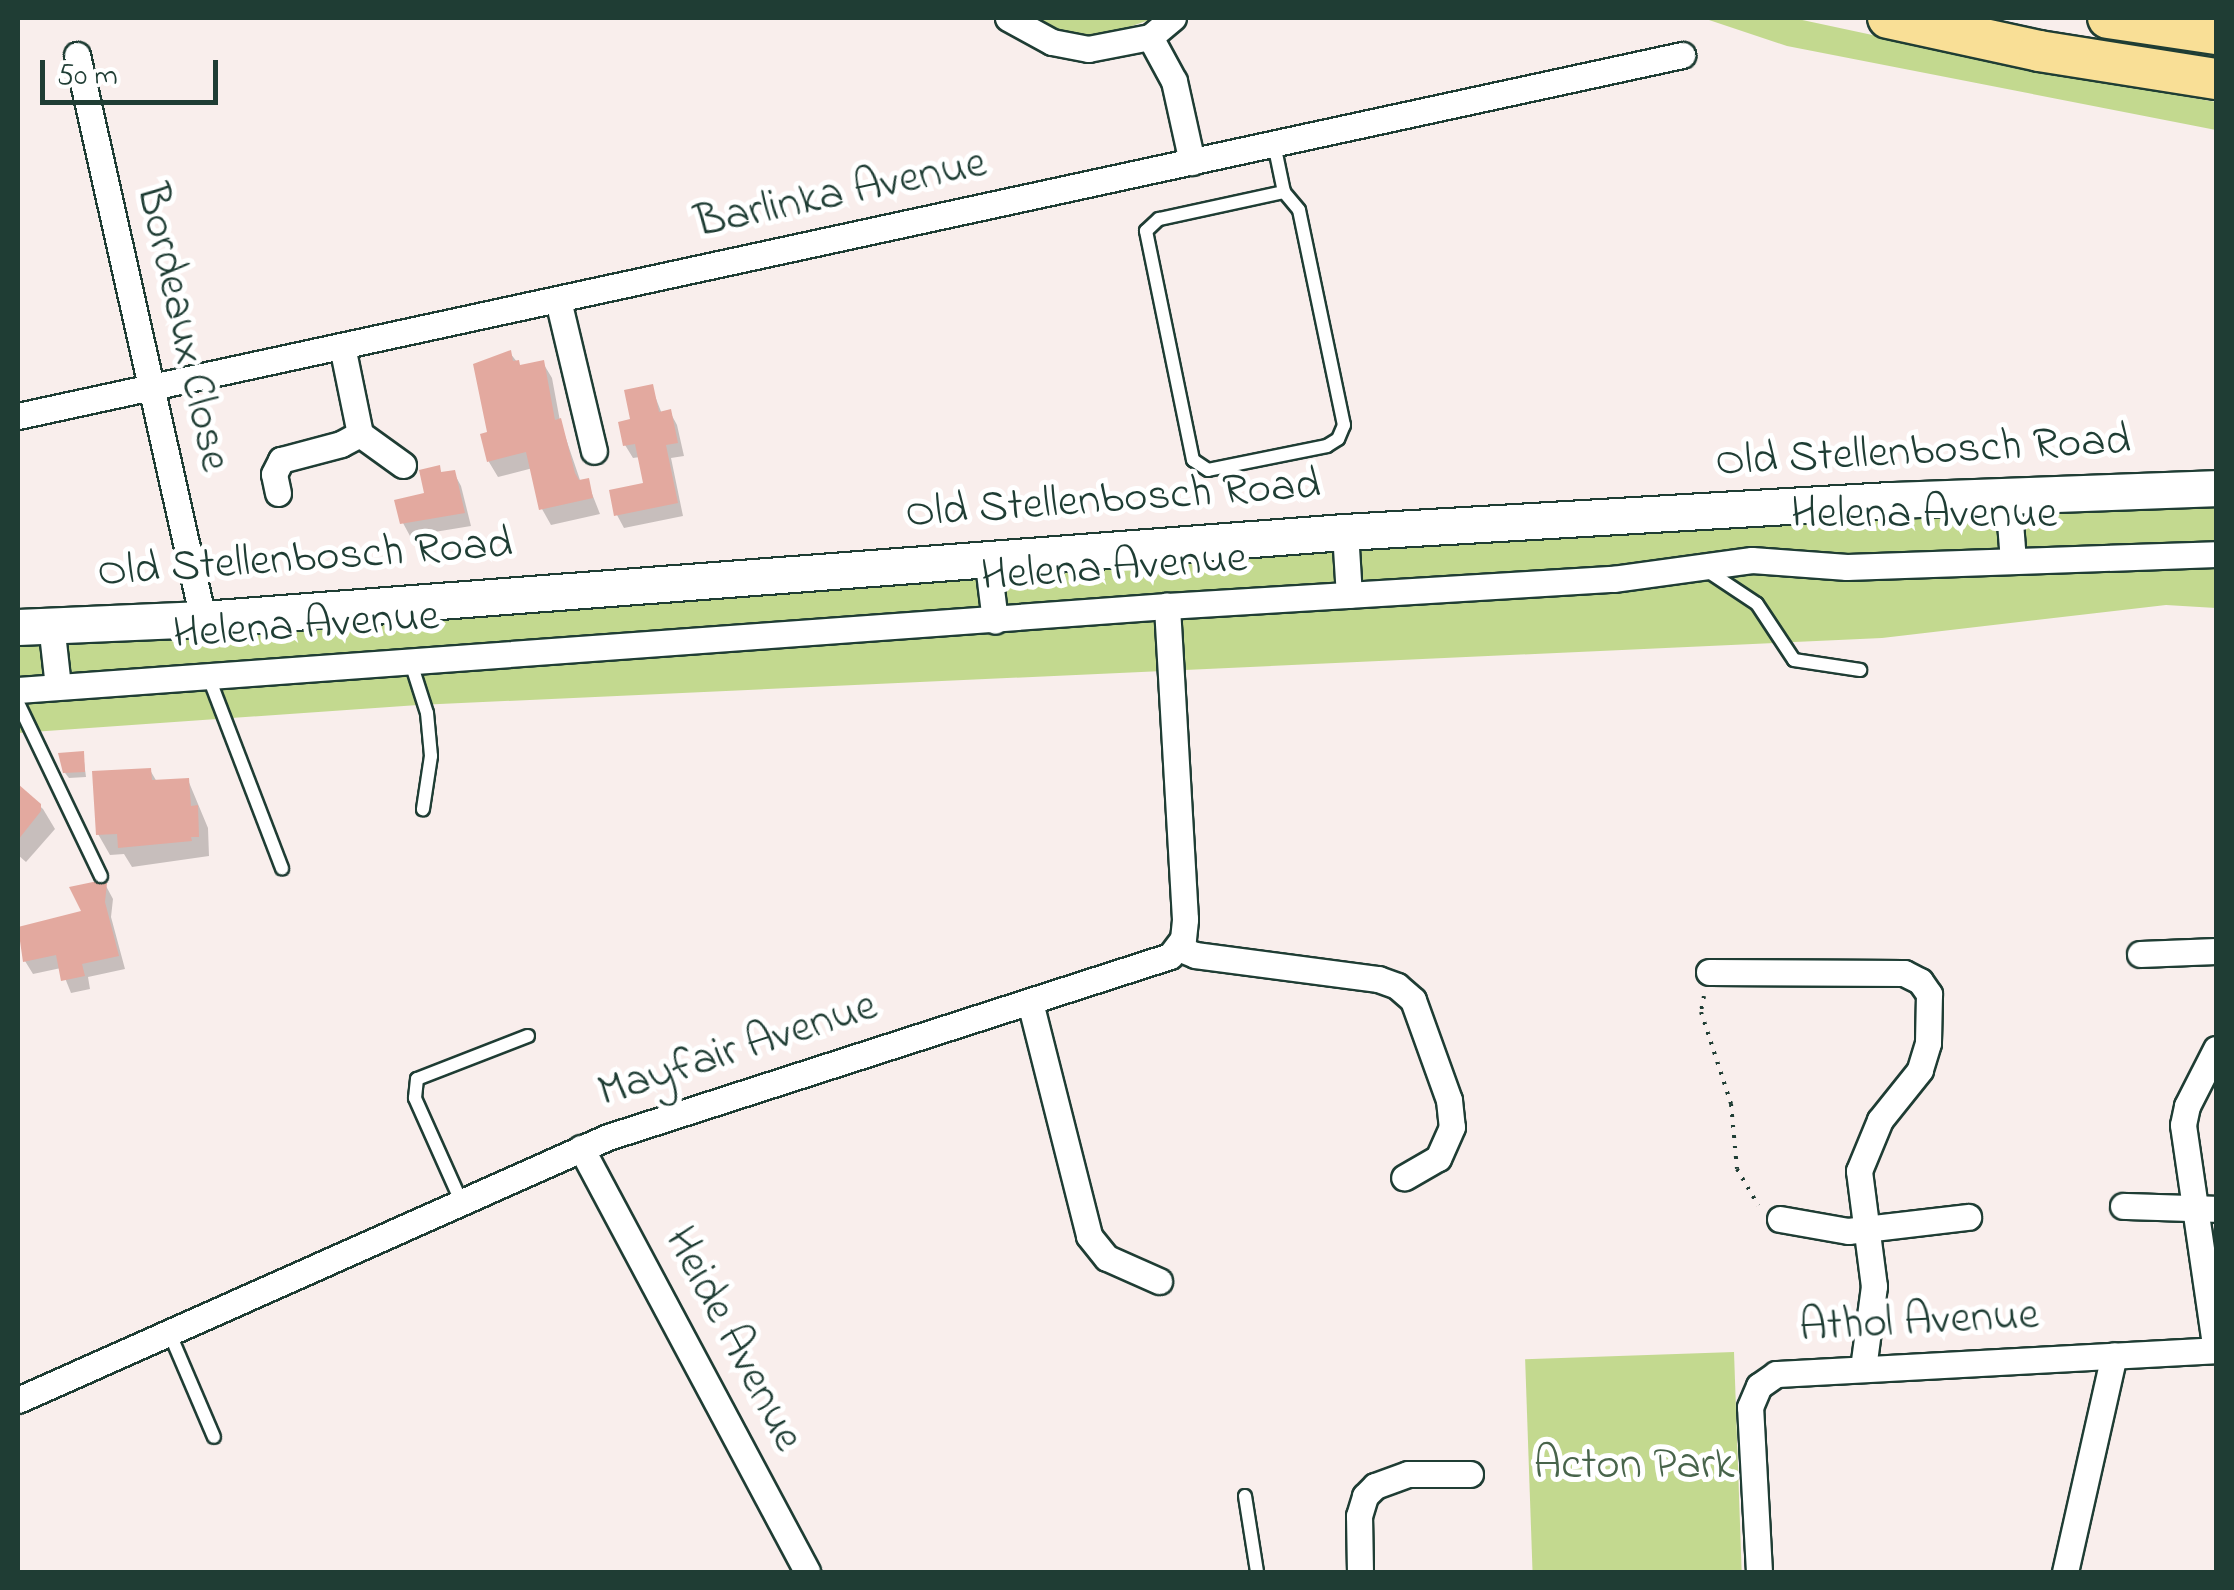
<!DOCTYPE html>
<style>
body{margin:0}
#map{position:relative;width:2234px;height:1590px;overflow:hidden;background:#f9eeec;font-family:"Indie Flower",sans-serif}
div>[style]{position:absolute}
.green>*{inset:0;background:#c3d98f;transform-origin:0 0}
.shadow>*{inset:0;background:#0003}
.building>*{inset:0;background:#e3a99f}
.path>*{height:4px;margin-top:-2px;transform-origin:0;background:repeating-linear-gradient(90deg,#1f3d34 0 2.5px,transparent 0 10.5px)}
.roads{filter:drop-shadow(2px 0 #1f3d34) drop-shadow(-2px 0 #1f3d34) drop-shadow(0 2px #1f3d34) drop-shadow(0 -2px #1f3d34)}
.lane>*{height:12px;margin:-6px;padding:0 6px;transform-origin:6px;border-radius:6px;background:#fff}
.street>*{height:25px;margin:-12.5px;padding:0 12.5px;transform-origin:12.5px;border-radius:12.5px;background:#fff}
.secondary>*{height:35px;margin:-17.5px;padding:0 17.5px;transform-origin:17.5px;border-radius:17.5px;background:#fff}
.primary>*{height:40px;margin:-20px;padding:0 20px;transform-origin:20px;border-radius:20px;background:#f9df96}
span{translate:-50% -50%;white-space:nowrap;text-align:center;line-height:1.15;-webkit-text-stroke:10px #fff;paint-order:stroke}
.street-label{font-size:45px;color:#1f3d34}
.park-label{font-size:45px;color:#48644b}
.frame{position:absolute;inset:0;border:20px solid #1f3d34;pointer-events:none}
.scale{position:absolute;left:40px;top:60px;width:178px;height:45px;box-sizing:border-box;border:5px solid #1f3d34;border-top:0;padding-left:12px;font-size:30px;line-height:35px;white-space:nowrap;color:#1f3d34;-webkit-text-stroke:8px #fff;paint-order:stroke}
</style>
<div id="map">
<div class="green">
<i style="clip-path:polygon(1030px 18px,1155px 18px,1103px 36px,1073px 34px)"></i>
<i style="clip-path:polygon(1703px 18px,1793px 18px,2022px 67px,2216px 102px,2216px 130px,1787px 46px)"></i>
<i style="clip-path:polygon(2216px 501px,2216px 608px,2166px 605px,1882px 638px,418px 705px,18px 733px,18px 642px,1379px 544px)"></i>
<i style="left:1734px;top:1352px;width:220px;height:209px;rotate:88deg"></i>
</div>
<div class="shadow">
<i style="clip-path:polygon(510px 353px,521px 367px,543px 363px,552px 378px,560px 421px,581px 483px,587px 481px,600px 514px,551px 525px,542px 509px,533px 468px,498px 477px,489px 462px,483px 436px,490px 434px)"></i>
<i style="clip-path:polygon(651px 386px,662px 414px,670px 412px,677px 425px,684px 456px,671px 458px,683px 516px,624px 528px,617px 515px,646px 485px,640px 457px,633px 458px,625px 445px)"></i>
<i style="clip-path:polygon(439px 468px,443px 475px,454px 473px,461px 486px,471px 526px,410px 536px,403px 523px,427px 495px)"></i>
<i style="clip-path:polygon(83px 754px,86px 777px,69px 778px,65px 773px)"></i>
<i style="clip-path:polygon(150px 770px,157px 782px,188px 780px,208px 828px,209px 856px,132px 867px,124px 854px,110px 855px,98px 834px)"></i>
<i style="clip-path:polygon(18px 787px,43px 809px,55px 829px,26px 862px,18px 855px)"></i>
<i style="clip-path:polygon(106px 886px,113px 899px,111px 917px,125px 969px,88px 977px,90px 989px,71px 993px,61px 968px,33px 974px,25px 961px,84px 912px)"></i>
</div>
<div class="building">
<i style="clip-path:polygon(511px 350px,513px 361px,519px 360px,520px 365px,544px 360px,555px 420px,561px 418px,575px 473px,579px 480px,589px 478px,593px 498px,539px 510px,526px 452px,487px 462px,480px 434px,487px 432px,473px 364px)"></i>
<i style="clip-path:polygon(653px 384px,659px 412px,671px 409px,678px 443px,666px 445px,678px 503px,614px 516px,609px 490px,643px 483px,635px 444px,623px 446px,618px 422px,630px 419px,624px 390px)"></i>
<i style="clip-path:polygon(440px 465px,441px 472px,455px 470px,465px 513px,400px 524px,394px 500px,424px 493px,419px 470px)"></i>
<i style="clip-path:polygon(84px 751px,85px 772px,63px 773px,58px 753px)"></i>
<i style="clip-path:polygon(151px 768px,152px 780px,189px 778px,191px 806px,198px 805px,199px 837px,191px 837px,192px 841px,118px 848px,117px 834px,96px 835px,92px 771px)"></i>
<i style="clip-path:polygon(18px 784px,41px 804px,41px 811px,18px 840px)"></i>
<i style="clip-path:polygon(93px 882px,107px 883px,105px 902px,119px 956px,82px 964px,85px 976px,61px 981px,56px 955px,23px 962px,18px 927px,81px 911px,69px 887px)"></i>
</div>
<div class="path">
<i style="left:1704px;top:996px;width:16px;rotate:101deg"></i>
<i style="left:1701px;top:1012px;width:97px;rotate:71.9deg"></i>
<i style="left:1731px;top:1104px;width:65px;rotate:84.7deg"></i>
<i style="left:1737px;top:1169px;width:42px;rotate:59.7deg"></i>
</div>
<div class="roads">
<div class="lane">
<i style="left:1274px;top:144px;width:49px;rotate:78.2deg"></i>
<i style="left:1284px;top:192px;width:23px;rotate:50deg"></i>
<i style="left:1299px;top:210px;width:220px;rotate:78.2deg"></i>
<i style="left:1344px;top:425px;width:15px;rotate:113deg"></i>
<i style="left:1338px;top:439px;width:13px;rotate:148deg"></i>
<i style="left:1327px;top:446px;width:121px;rotate:168.6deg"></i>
<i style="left:1208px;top:470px;width:18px;rotate:-146deg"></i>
<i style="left:1193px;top:460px;width:234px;rotate:-101.6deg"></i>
<i style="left:1146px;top:231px;width:18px;rotate:-43deg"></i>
<i style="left:1159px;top:219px;width:128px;rotate:-12.2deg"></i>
<i style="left:1706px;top:570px;width:61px;rotate:33.7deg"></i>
<i style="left:1757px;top:604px;width:67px;rotate:56.5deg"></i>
<i style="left:1794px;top:660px;width:67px;rotate:8.6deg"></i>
<i style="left:411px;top:663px;width:52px;rotate:72.3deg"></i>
<i style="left:427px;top:713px;width:43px;rotate:84.7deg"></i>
<i style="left:431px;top:756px;width:54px;rotate:98.6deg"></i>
<i style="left:209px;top:678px;width:204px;rotate:69deg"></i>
<i style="left:18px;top:703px;width:192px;rotate:64.4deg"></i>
<i style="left:461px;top:1201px;width:113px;rotate:-114.1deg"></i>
<i style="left:415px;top:1098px;width:19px;rotate:-84deg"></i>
<i style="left:417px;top:1079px;width:119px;rotate:-21.2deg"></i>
<i style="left:169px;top:1332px;width:114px;rotate:66.8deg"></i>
<i style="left:1245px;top:1496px;width:77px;rotate:81deg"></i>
</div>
<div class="street">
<i style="left:1008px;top:18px;width:50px;rotate:28.6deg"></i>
<i style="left:1052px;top:42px;width:37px;rotate:11deg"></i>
<i style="left:1088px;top:49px;width:63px;rotate:-11deg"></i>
<i style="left:1150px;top:37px;width:30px;rotate:-40deg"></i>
<i style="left:1150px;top:37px;width:50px;rotate:61.4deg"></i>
<i style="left:1174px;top:81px;width:83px;rotate:77.5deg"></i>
<i style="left:77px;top:55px;width:578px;rotate:77.41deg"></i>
<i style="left:558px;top:300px;width:155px;rotate:76.6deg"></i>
<i style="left:342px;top:346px;width:90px;rotate:78.4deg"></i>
<i style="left:360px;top:434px;width:53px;rotate:35.8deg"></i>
<i style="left:18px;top:416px;width:1703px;rotate:-12.24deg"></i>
<i style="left:278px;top:493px;width:19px;rotate:-102deg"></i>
<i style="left:274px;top:474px;width:16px;rotate:-63deg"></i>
<i style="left:281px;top:460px;width:62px;rotate:-14.9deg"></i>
<i style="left:341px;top:444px;width:21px;rotate:-28deg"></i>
<i style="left:2008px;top:496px;width:65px;rotate:85.6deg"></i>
<i style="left:1345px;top:532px;width:63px;rotate:86.4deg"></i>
<i style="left:987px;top:556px;width:65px;rotate:83deg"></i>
<i style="left:51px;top:624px;width:62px;rotate:83.6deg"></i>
<i style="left:18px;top:690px;width:1152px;rotate:-4.18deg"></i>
<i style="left:1167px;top:606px;width:447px;rotate:-3.5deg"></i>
<i style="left:1613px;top:579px;width:140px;rotate:-7.8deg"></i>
<i style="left:1752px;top:560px;width:95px;rotate:4.2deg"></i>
<i style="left:1847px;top:567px;width:369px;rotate:-2deg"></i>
<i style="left:1178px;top:948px;width:18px;rotate:22deg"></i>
<i style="left:1195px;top:955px;width:185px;rotate:7.5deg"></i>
<i style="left:1378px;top:979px;width:20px;rotate:20deg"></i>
<i style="left:1397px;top:986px;width:21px;rotate:41deg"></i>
<i style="left:1413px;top:1000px;width:106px;rotate:70.2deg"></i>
<i style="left:1449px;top:1100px;width:27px;rotate:84deg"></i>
<i style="left:1452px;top:1127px;width:34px;rotate:114deg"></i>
<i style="left:1438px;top:1158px;width:39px;rotate:150deg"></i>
<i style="left:2140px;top:954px;width:76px;rotate:-2.3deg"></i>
<i style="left:1709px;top:972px;width:195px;rotate:0.3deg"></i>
<i style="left:1904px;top:973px;width:18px;rotate:27deg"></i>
<i style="left:1920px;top:981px;width:16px;rotate:55deg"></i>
<i style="left:1929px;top:994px;width:49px;rotate:91.2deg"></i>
<i style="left:1928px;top:1043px;width:28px;rotate:107deg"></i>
<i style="left:1920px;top:1070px;width:64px;rotate:128.7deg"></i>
<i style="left:1880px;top:1120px;width:55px;rotate:112.4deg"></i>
<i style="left:1859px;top:1171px;width:116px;rotate:82.6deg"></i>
<i style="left:1874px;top:1286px;width:83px;rotate:97.6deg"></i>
<i style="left:1030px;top:1002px;width:241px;rotate:75.8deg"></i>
<i style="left:1089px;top:1236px;width:28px;rotate:51deg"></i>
<i style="left:1107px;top:1258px;width:57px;rotate:23.9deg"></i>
<i style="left:2216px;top:1049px;width:64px;rotate:117deg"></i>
<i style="left:2187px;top:1106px;width:19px;rotate:102deg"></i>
<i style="left:2183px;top:1125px;width:227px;rotate:81.7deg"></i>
<i style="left:581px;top:1148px;width:480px;rotate:61.9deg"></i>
<i style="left:2123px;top:1206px;width:93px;rotate:1.8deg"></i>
<i style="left:1780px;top:1219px;width:69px;rotate:10deg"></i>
<i style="left:1848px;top:1231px;width:121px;rotate:-6.7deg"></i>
<i style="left:18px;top:1400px;width:646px;rotate:-24.03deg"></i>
<i style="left:608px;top:1137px;width:590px;rotate:-17.85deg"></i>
<i style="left:1170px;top:956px;width:21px;rotate:-53deg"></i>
<i style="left:1183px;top:939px;width:20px;rotate:-84deg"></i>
<i style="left:1185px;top:919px;width:314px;rotate:-93.3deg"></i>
<i style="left:1360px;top:1572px;width:56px;rotate:-91deg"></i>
<i style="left:1359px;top:1516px;width:21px;rotate:-73deg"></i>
<i style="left:1365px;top:1496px;width:14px;rotate:-45deg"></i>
<i style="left:1375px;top:1486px;width:35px;rotate:-20deg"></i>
<i style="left:1408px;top:1474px;width:62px"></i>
<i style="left:1759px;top:1572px;width:165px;rotate:-93.1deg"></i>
<i style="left:1750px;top:1407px;width:23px;rotate:-67deg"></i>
<i style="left:1759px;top:1386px;width:21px;rotate:-35deg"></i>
<i style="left:1776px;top:1374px;width:441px;rotate:-3.1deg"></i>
<i style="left:2065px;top:1572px;width:222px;rotate:-77.3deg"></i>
</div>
<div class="secondary">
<i style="left:18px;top:627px;width:185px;rotate:-2.5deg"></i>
<i style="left:203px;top:619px;width:1145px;rotate:-4.36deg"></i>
<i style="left:1345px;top:532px;width:546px;rotate:-3.36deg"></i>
<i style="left:1890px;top:500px;width:326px;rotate:-2.1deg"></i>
</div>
<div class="primary">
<i style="left:1888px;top:18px;width:155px;rotate:12.3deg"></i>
<i style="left:2039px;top:51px;width:179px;rotate:9deg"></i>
<i style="left:2108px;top:18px;width:109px;rotate:8.4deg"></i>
</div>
</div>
<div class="street-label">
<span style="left:841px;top:195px;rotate:-12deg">Barlinka Avenue</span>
<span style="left:181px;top:328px;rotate:77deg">Bordeaux Close</span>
<span style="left:1923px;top:453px;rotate:-3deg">Old Stellenbosch Road</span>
<span style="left:1113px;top:501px;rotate:-4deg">Old Stellenbosch Road</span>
<span style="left:1924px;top:516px">Helena Avenue</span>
<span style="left:305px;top:560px;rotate:-4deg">Old Stellenbosch Road</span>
<span style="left:1114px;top:569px;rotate:-4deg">Helena Avenue</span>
<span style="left:306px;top:627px;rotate:-4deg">Helena Avenue</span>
<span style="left:738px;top:1051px;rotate:-18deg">Mayfair Avenue</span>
<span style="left:1919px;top:1323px;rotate:-3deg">Athol Avenue</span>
<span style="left:732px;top:1340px;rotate:62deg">Heide Avenue</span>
</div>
<div class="park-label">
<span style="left:1634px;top:1467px">Acton Park</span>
</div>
<div class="frame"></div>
<div class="scale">50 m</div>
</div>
